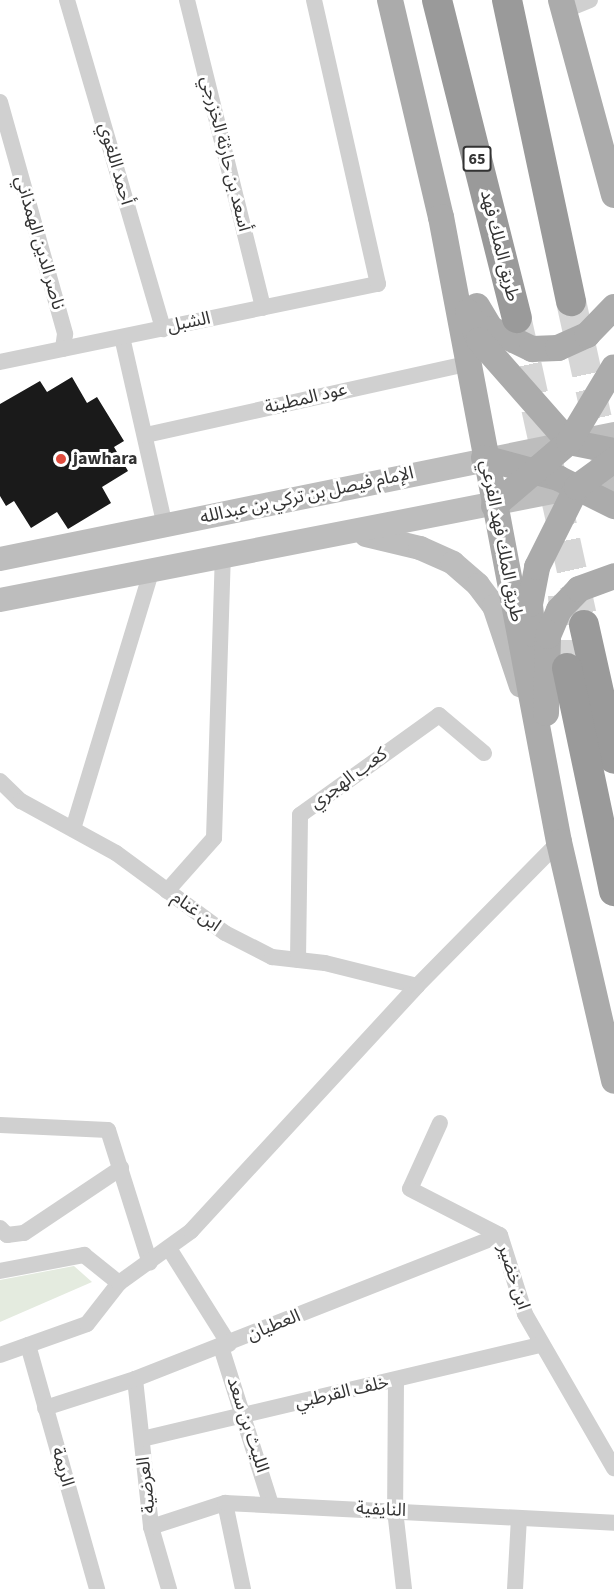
<!DOCTYPE html>
<meta charset="utf-8">
<style>
body{margin:0}
#map{position:relative;width:614px;height:1589px;overflow:hidden;background:#fff;font-family:"Source Sans 3","Noto Sans Arabic",sans-serif}
div>[style]{position:absolute}
.green>*{inset:0;background:#e4ebdf}
.building>*{inset:0;background:#1a1a1a}
.highway-tunnel>*{height:30px;margin-top:-15px;transform-origin:0;background:repeating-linear-gradient(90deg,#d6d6d6 0 30px,transparent 0 45px)}
.street>*{height:16px;margin:-8px;padding:0 8px;transform-origin:8px;border-radius:8px;background:#d0d0d0}
.secondary>*{height:24px;margin:-12px;padding:0 12px;transform-origin:12px;border-radius:12px;background:#bdbdbd}
.primary>*{height:26px;margin:-13px;padding:0 13px;transform-origin:13px;border-radius:13px;background:#ababab}
.highway>*{height:30px;margin:-15px;padding:0 15px;transform-origin:15px;border-radius:15px;background:#9a9a9a}
.dots>*{width:16px;height:16px;translate:-50% -50%;box-sizing:border-box;border:3px solid #fff;border-radius:50%}
span{translate:-50% -50%;white-space:nowrap;text-align:center;line-height:1.15;-webkit-text-stroke:6px #fff;paint-order:stroke}
.shield-label span{padding:2px 4px;background:#fff;border:2px solid;border-radius:4px;-webkit-text-stroke-width:0}
.shield-label{font-size:16px;color:#333;font-weight:700}
.street-label{font-size:18px;color:#333}
.poi-label{font-size:18px;color:#333;font-weight:700}
.left{translate:0 -50%;text-align:left}
</style>
<div id="map">
<div class="green">
<i style="clip-path:polygon(74px 1266px,92px 1282px,0 1322px,0 1280px)"></i>
</div>
<div class="building">
<i style="clip-path:polygon(72px 377px,87px 403px,97px 397px,124px 441px,114px 447px,128px 471px,102px 487px,111px 503px,68px 529px,57px 512px,31px 528px,14px 501px,6px 506px,0 496px,0 404px,40px 381px,47px 392px)"></i>
</div>
<div class="highway-tunnel">
<i style="left:571px;top:301px;width:168px;rotate:77.6deg"></i>
<i style="left:517px;top:321px;width:311px;rotate:77.6deg"></i>
<i style="left:563px;top:595px;width:73px;rotate:86.9deg"></i>
</div>
<div class="street">
<i style="left:67px;top:0;width:343px;rotate:73.7deg"></i>
<i style="left:187px;top:0;width:317px;rotate:76.1deg"></i>
<i style="left:563px;top:11px;width:29px;rotate:-22deg"></i>
<i style="left:0;top:102px;width:241px;rotate:74.3deg"></i>
<i style="left:65px;top:334px;width:15px;rotate:98deg"></i>
<i style="left:122px;top:337px;width:195px;rotate:77.2deg"></i>
<i style="left:0;top:362px;width:386px;rotate:-11.7deg"></i>
<i style="left:378px;top:284px;width:291px;rotate:-102.7deg"></i>
<i style="left:146px;top:435px;width:329px;rotate:-12.5deg"></i>
<i style="left:0;top:781px;width:29px;rotate:44deg"></i>
<i style="left:21px;top:801px;width:108px;rotate:28.7deg"></i>
<i style="left:116px;top:853px;width:135px;rotate:36.3deg"></i>
<i style="left:225px;top:933px;width:53px;rotate:27.1deg"></i>
<i style="left:272px;top:957px;width:53px;rotate:6.5deg"></i>
<i style="left:325px;top:963px;width:95px;rotate:14deg"></i>
<i style="left:73px;top:829px;width:269px;rotate:-73.1deg"></i>
<i style="left:167px;top:891px;width:71px;rotate:-48.4deg"></i>
<i style="left:214px;top:838px;width:279px;rotate:-88.2deg"></i>
<i style="left:298px;top:960px;width:145px;rotate:-89.2deg"></i>
<i style="left:300px;top:815px;width:171px;rotate:-35.7deg"></i>
<i style="left:439px;top:715px;width:59px;rotate:40.2deg"></i>
<i style="left:440px;top:1123px;width:72px;rotate:114.4deg"></i>
<i style="left:410px;top:1189px;width:101px;rotate:27.1deg"></i>
<i style="left:500px;top:1235px;width:83px;rotate:72.4deg"></i>
<i style="left:525px;top:1314px;width:178px;rotate:60deg"></i>
<i style="left:0;top:1125px;width:108px;rotate:2.7deg"></i>
<i style="left:108px;top:1130px;width:139px;rotate:72.5deg"></i>
<i style="left:0;top:1228px;width:10px;rotate:45deg"></i>
<i style="left:7px;top:1235px;width:17px;rotate:-7deg"></i>
<i style="left:24px;top:1233px;width:117px;rotate:-33.8deg"></i>
<i style="left:170px;top:1250px;width:111px;rotate:57.9deg"></i>
<i style="left:0;top:1271px;width:86px;rotate:-10.8deg"></i>
<i style="left:84px;top:1255px;width:45px;rotate:38.7deg"></i>
<i style="left:28px;top:1345px;width:254px;rotate:74.2deg"></i>
<i style="left:221px;top:1347px;width:166px;rotate:72.4deg"></i>
<i style="left:0;top:1355px;width:92px;rotate:-19.6deg"></i>
<i style="left:87px;top:1324px;width:52px;rotate:-52deg"></i>
<i style="left:119px;top:1283px;width:89px;rotate:-35.8deg"></i>
<i style="left:191px;top:1231px;width:333px;rotate:-47.3deg"></i>
<i style="left:417px;top:986px;width:202px;rotate:-45.4deg"></i>
<i style="left:135px;top:1379px;width:149px;rotate:83.8deg"></i>
<i style="left:151px;top:1527px;width:65px;rotate:73.8deg"></i>
<i style="left:396px;top:1380px;width:130px;rotate:90.4deg"></i>
<i style="left:395px;top:1510px;width:80px;rotate:83.5deg"></i>
<i style="left:45px;top:1408px;width:95px;rotate:-17.9deg"></i>
<i style="left:135px;top:1379px;width:392px;rotate:-21.5deg"></i>
<i style="left:142px;top:1439px;width:410px;rotate:-13.3deg"></i>
<i style="left:225px;top:1503px;width:88px;rotate:78.2deg"></i>
<i style="left:151px;top:1527px;width:78px;rotate:-18deg"></i>
<i style="left:225px;top:1503px;width:390px;rotate:2.9deg"></i>
<i style="left:515px;top:1589px;width:71px;rotate:-86.8deg"></i>
</div>
<div class="secondary">
<i style="left:366px;top:535px;width:56px;rotate:13.5deg"></i>
<i style="left:420px;top:548px;width:36px;rotate:24deg"></i>
<i style="left:453px;top:563px;width:33px;rotate:41deg"></i>
<i style="left:478px;top:585px;width:26px;rotate:53deg"></i>
<i style="left:494px;top:606px;width:84px;rotate:71.4deg"></i>
<i style="left:0;top:559px;width:627px;rotate:-11.51deg"></i>
<i style="left:0;top:600px;width:626px;rotate:-11.06deg"></i>
</div>
<div class="primary">
<i style="left:390px;top:0;width:223px;rotate:76.8deg"></i>
<i style="left:441px;top:217px;width:636px;rotate:79.31deg"></i>
<i style="left:559px;top:842px;width:245px;rotate:77deg"></i>
<i style="left:561px;top:0;width:202px;rotate:74.8deg"></i>
<i style="left:477px;top:306px;width:27px;rotate:59deg"></i>
<i style="left:491px;top:329px;width:46px;rotate:26deg"></i>
<i style="left:532px;top:349px;width:26px;rotate:-2deg"></i>
<i style="left:558px;top:348px;width:32px;rotate:-24deg"></i>
<i style="left:587px;top:335px;width:39px;rotate:-46deg"></i>
<i style="left:468px;top:312px;width:30px;rotate:69deg"></i>
<i style="left:479px;top:340px;width:136px;rotate:48.6deg"></i>
<i style="left:569px;top:442px;width:46px;rotate:11.3deg"></i>
<i style="left:484px;top:458px;width:77px;rotate:15.1deg"></i>
<i style="left:558px;top:478px;width:63px;rotate:26.6deg"></i>
<i style="left:494px;top:506px;width:99px;rotate:-40.5deg"></i>
<i style="left:569px;top:442px;width:87px;rotate:-59deg"></i>
<i style="left:533px;top:634px;width:30px;rotate:-96deg"></i>
<i style="left:530px;top:604px;width:38px;rotate:-79deg"></i>
<i style="left:537px;top:567px;width:89px;rotate:-63.4deg"></i>
<i style="left:577px;top:487px;width:46px;rotate:-36.1deg"></i>
<i style="left:546px;top:713px;width:77px;rotate:-88.5deg"></i>
<i style="left:548px;top:636px;width:28px;rotate:-67deg"></i>
<i style="left:559px;top:610px;width:29px;rotate:-46deg"></i>
<i style="left:579px;top:589px;width:37px;rotate:-20deg"></i>
</div>
<div class="highway">
<i style="left:437px;top:0;width:328px;rotate:75.9deg"></i>
<i style="left:507px;top:0;width:308px;rotate:78deg"></i>
<i style="left:584px;top:625px;width:137px;rotate:77.4deg"></i>
<i style="left:567px;top:668px;width:228px;rotate:78.1deg"></i>
</div>
<div class="dots">
<i style="left:61px;top:459px;background:#e04c3e"></i>
</div>
<div class="shield-label">
<span style="left:477px;top:159px">65</span>
</div>
<div class="street-label">
<span style="left:225px;top:154px;rotate:76deg">أسعد بن حارثة الخزرجي</span>
<span style="left:115px;top:164px;rotate:74deg">أحمد اللغوي</span>
<span style="left:39px;top:243px;rotate:74deg">ناصر الدين الهمذاني</span>
<span style="left:499px;top:246px;rotate:76deg">طريق الملك فهد</span>
<span style="left:189px;top:323px;rotate:-12deg">الشبل</span>
<span style="left:306px;top:399px;rotate:-13deg">عود المطينة</span>
<span style="left:307px;top:496px;rotate:-12deg">الإمام فيصل بن تركي بن عبدالله</span>
<span style="left:501px;top:541px;rotate:79deg">طريق الملك فهد الفرعي</span>
<span style="left:349px;top:779px;rotate:-36deg">كعب الهجري</span>
<span style="left:196px;top:912px;rotate:36deg">ابن غنام</span>
<span style="left:513px;top:1277px;rotate:72deg">ابن خضير</span>
<span style="left:274px;top:1326px;rotate:-22deg">العطيان</span>
<span style="left:342px;top:1393px;rotate:-13deg">خلف القرطبي</span>
<span style="left:247px;top:1425px;rotate:72deg">الليث بن سعد</span>
<span style="left:62px;top:1467px;rotate:74deg">الريمة</span>
<span style="left:147px;top:1485px;rotate:-96deg">العرضية</span>
<span style="left:381px;top:1510px;rotate:3deg">النايفية</span>
</div>
<div class="poi-label">
<span class="left" style="left:73px;top:459px">jawhara</span>
</div>
</div>
